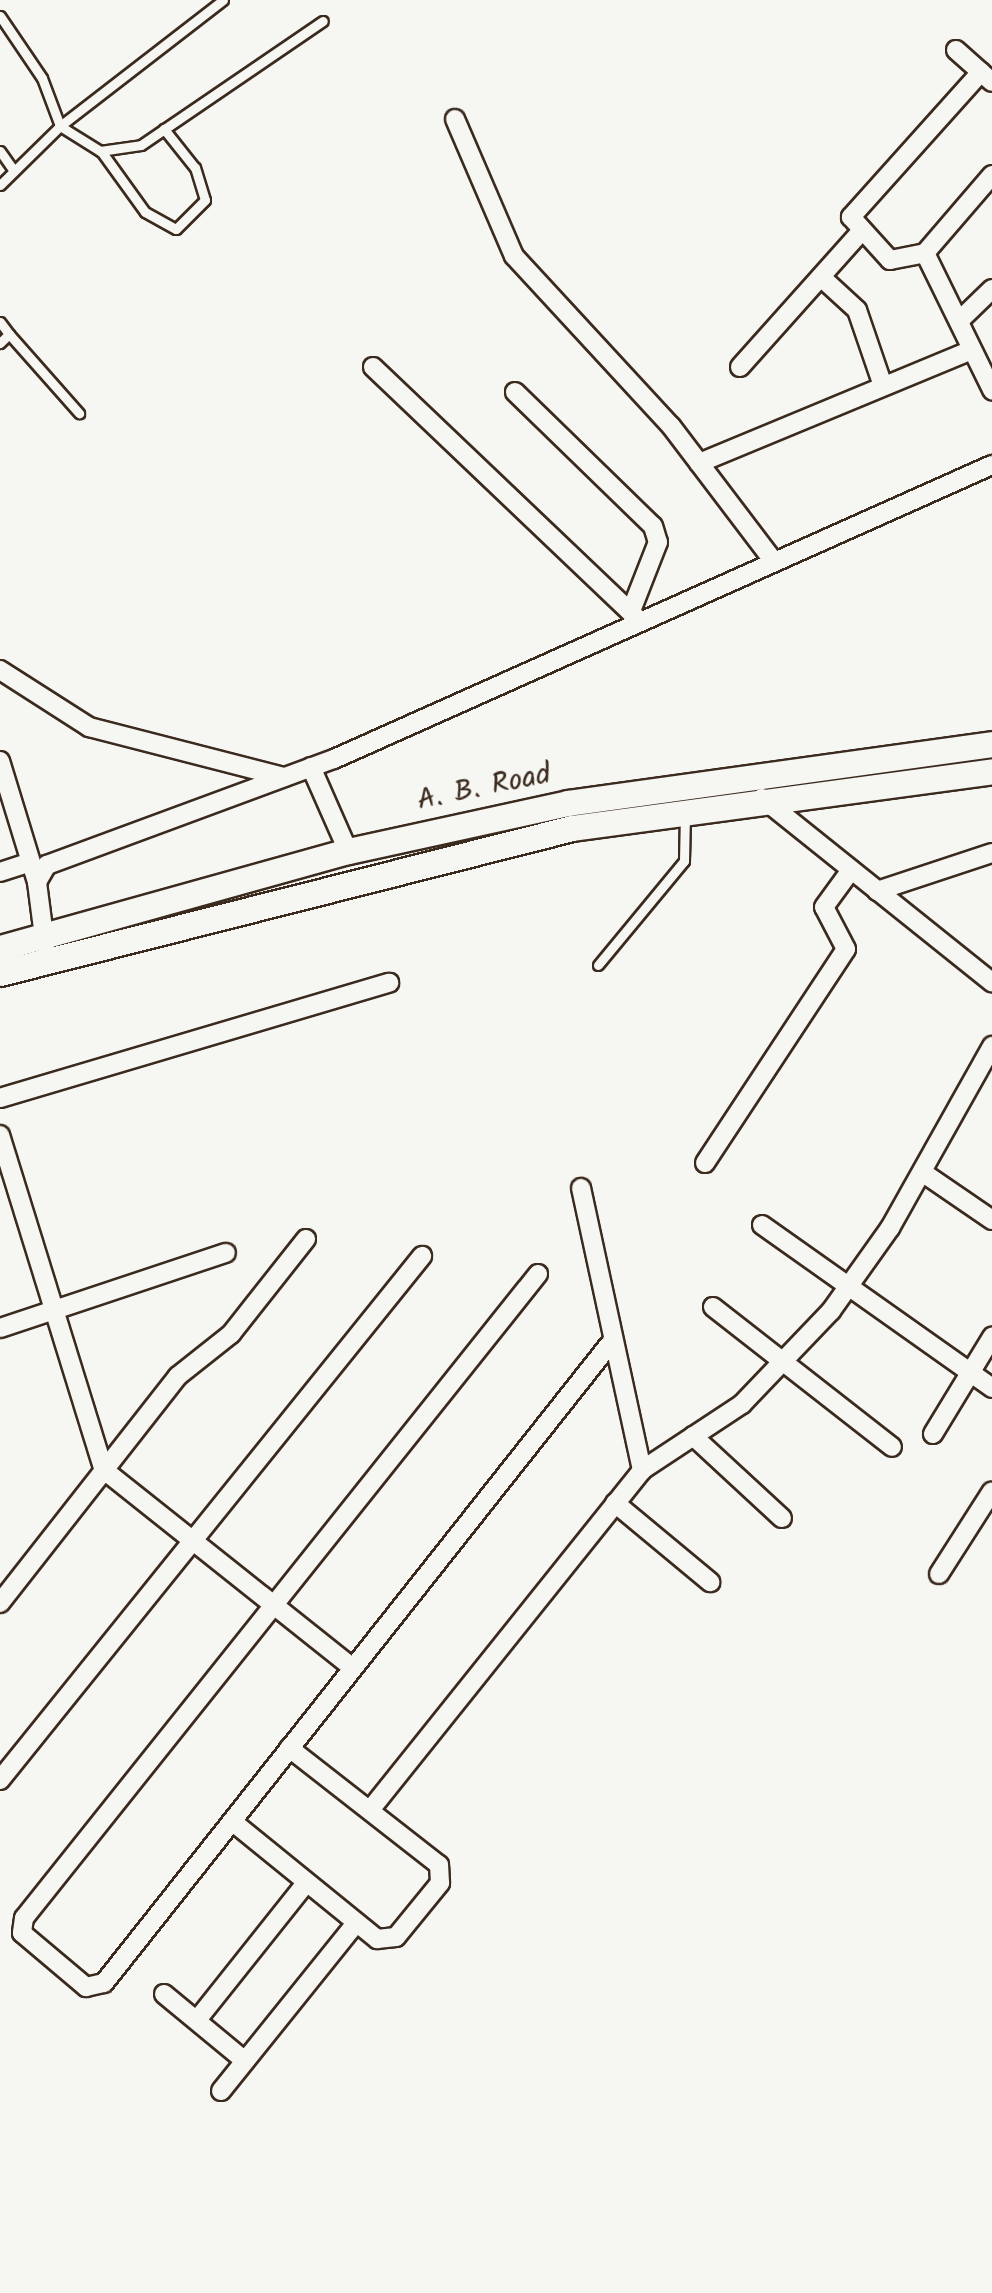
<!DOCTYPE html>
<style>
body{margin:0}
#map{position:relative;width:992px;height:2293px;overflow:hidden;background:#f6f6f2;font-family:Kalam,sans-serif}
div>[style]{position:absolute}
.roads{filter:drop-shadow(2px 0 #3b2a1e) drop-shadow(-2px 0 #3b2a1e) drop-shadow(0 2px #3b2a1e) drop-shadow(0 -2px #3b2a1e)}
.service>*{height:9px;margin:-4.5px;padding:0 4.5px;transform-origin:4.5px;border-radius:4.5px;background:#f6f6f2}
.minor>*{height:18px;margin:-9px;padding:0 9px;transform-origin:9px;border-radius:9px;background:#f6f6f2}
.secondary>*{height:25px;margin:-12.5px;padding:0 12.5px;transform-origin:12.5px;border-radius:12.5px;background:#f6f6f2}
span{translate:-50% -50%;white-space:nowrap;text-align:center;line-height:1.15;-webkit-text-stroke:8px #f6f6f2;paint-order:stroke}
.street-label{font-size:30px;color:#3b2a1e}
</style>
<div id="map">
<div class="roads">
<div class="service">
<i style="left:0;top:16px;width:75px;rotate:55.9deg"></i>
<i style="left:42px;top:78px;width:51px;rotate:69.4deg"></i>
<i style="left:60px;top:126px;width:206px;rotate:-37.7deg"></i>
<i style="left:0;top:151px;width:24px;rotate:55deg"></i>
<i style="left:101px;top:151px;width:75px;rotate:54.2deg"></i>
<i style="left:145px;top:212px;width:35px;rotate:29deg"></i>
<i style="left:176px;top:229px;width:41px;rotate:-45deg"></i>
<i style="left:205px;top:200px;width:34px;rotate:-107deg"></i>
<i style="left:195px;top:168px;width:50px;rotate:-128.5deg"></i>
<i style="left:0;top:185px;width:84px;rotate:-44.5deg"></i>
<i style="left:60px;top:126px;width:47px;rotate:32deg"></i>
<i style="left:100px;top:151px;width:41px;rotate:-8.3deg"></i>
<i style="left:141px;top:145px;width:220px;rotate:-34.3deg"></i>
<i style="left:0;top:322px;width:15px;rotate:53deg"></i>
<i style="left:9px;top:334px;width:13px;rotate:135deg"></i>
<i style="left:9px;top:334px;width:106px;rotate:48.5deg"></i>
<i style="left:598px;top:965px;width:135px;rotate:-50.4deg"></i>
<i style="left:684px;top:861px;width:46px;rotate:-88.8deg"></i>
</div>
<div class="minor">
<i style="left:956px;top:50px;width:48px;rotate:41.6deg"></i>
<i style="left:981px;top:72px;width:195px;rotate:131.9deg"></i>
<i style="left:851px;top:217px;width:58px;rotate:47.8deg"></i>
<i style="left:890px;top:260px;width:36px;rotate:-11deg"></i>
<i style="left:925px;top:253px;width:153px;rotate:63.9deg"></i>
<i style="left:455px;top:119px;width:149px;rotate:66.7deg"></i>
<i style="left:514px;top:256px;width:231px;rotate:47.3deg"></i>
<i style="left:671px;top:426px;width:167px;rotate:52.8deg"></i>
<i style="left:925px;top:253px;width:103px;rotate:-49.3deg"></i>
<i style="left:821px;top:277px;width:49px;rotate:42.5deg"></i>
<i style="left:857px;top:310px;width:80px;rotate:71.1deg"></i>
<i style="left:959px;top:321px;width:46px;rotate:-44.1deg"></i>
<i style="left:373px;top:367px;width:364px;rotate:43.6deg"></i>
<i style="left:740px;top:367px;width:180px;rotate:-48.2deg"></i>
<i style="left:515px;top:392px;width:192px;rotate:44.2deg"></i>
<i style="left:653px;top:526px;width:17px;rotate:73deg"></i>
<i style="left:658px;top:542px;width:74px;rotate:111.4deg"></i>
<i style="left:699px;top:463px;width:295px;rotate:-22.5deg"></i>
<i style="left:0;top:670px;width:106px;rotate:32.6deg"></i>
<i style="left:89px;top:727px;width:201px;rotate:14.4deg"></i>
<i style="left:0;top:761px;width:127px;rotate:73deg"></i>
<i style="left:311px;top:767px;width:92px;rotate:66.2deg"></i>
<i style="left:762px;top:798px;width:295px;rotate:38.7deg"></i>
<i style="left:0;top:872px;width:32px;rotate:-18deg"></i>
<i style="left:877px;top:891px;width:121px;rotate:-18.3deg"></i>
<i style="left:45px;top:944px;width:63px;rotate:-97.4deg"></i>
<i style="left:37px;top:882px;width:20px;rotate:-60deg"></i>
<i style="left:47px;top:865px;width:306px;rotate:-20.3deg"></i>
<i style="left:334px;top:759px;width:721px;rotate:-24.08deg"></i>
<i style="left:0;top:1098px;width:406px;rotate:-16.5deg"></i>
<i style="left:0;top:1135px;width:351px;rotate:72.8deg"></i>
<i style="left:104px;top:1470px;width:318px;rotate:38.5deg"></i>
<i style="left:705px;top:1163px;width:256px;rotate:-56.6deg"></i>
<i style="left:846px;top:949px;width:47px;rotate:-117.6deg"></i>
<i style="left:824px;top:907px;width:46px;rotate:-53.9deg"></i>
<i style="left:922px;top:1172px;width:85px;rotate:34.4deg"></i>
<i style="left:581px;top:1188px;width:289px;rotate:77.8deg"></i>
<i style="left:762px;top:1225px;width:282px;rotate:35.3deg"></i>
<i style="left:538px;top:1274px;width:824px;rotate:128.59deg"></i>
<i style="left:24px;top:1918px;width:15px;rotate:98deg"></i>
<i style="left:22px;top:1933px;width:84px;rotate:40.2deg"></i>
<i style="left:86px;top:1987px;width:18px;rotate:-13deg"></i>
<i style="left:104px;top:1983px;width:814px;rotate:-51.64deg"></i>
<i style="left:713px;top:1307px;width:227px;rotate:38deg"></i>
<i style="left:0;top:1328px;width:238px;rotate:-18.4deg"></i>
<i style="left:933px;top:1434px;width:114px;rotate:-58.7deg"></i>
<i style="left:693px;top:1436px;width:121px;rotate:42.7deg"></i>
<i style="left:615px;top:1503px;width:124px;rotate:39.7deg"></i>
<i style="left:939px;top:1574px;width:98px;rotate:-57.4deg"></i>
<i style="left:0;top:1603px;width:288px;rotate:-51.9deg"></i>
<i style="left:178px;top:1376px;width:68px;rotate:-38.4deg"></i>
<i style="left:231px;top:1334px;width:121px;rotate:-51.7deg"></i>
<i style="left:0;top:1780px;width:673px;rotate:-51.15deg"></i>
<i style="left:370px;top:1810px;width:435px;rotate:-51.3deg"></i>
<i style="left:642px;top:1470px;width:120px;rotate:-33.4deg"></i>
<i style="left:742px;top:1404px;width:129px;rotate:-46.3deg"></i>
<i style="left:831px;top:1311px;width:102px;rotate:-54.6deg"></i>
<i style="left:890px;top:1228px;width:209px;rotate:-60.7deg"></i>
<i style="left:233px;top:1822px;width:186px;rotate:39.1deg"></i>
<i style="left:377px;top:1939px;width:19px;rotate:-6deg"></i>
<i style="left:396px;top:1937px;width:70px;rotate:-50.8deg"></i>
<i style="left:440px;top:1883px;width:18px;rotate:-93deg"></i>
<i style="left:439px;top:1865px;width:190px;rotate:-142deg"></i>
<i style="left:164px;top:1994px;width:105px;rotate:39.6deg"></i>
<i style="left:197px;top:2020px;width:175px;rotate:-51.5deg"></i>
<i style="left:221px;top:2091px;width:216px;rotate:-51.2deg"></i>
</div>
<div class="secondary">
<i style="left:0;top:948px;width:361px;rotate:-15.6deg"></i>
<i style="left:348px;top:851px;width:225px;rotate:-12.3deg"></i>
<i style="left:568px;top:803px;width:428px;rotate:-7.9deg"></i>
<i style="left:0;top:973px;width:590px;rotate:-14.22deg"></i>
<i style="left:572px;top:828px;width:424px;rotate:-7.7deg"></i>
</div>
</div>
<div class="street-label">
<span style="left:484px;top:788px;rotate:-12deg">A. B. Road</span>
</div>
</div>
